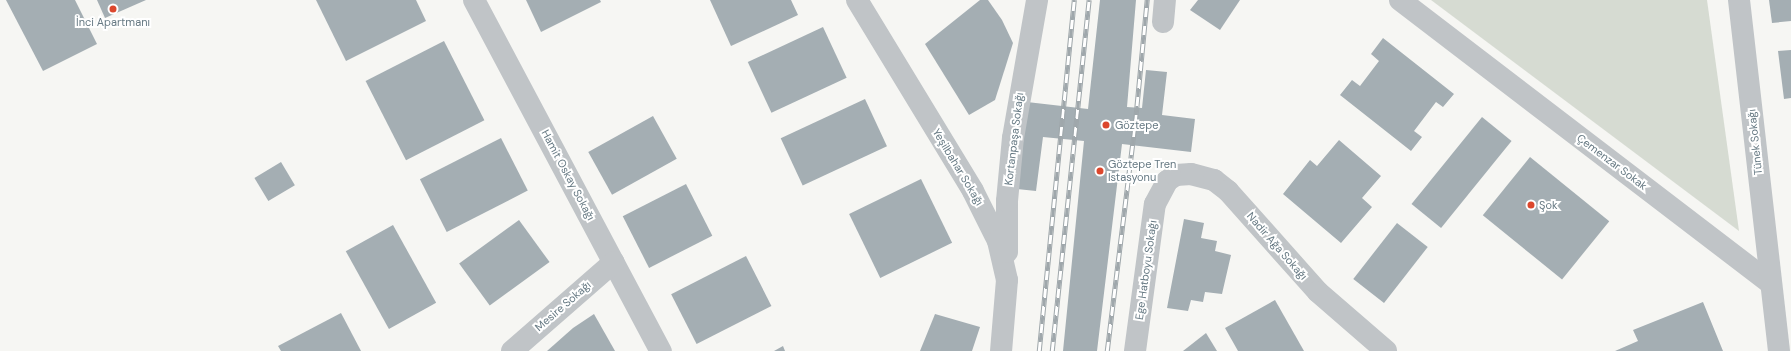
<!DOCTYPE html>
<meta charset="utf-8">
<style>
body{margin:0}
#map{position:relative;width:1791px;height:351px;overflow:hidden;background:#f6f6f3;font-family:"DM Sans",sans-serif}
div>[style]{position:absolute}
.green>*{inset:0;background:#d6dbd2}
.building>*{inset:0;background:#a4aeb3;transform-origin:0 0}
.street>*{height:22px;margin:-11px;padding:0 11px;transform-origin:11px;border-radius:11px;background:#c0c4c7}
.rail>*{height:4.5px;margin-top:-2.25px;transform-origin:0;background:repeating-linear-gradient(90deg,#fff 0 9px,#9fa7ab 0 18px);box-sizing:border-box;border-block:1px solid #9fa7ab}
.dots>*{width:11px;height:11px;translate:-50% -50%;box-sizing:border-box;border:2px solid #fff;border-radius:50%}
span{translate:-50% -50%;white-space:nowrap;text-align:center;line-height:1.15;-webkit-text-stroke:4px #fff;paint-order:stroke}
.poi-label{font-size:11px;color:#667983}
.left{translate:0 -50%;text-align:left}
.street-label{font-size:11px;color:#667983}
</style>
<div id="map">
<div class="green">
<i style="clip-path:polygon(1431px 0,1707px 0,1739px 231px)"></i>
</div>
<div class="building">
<i style="clip-path:polygon(6px 0,75px 0,97px 44px,43px 71px)"></i>
<i style="clip-path:polygon(97px 0,146px 0,105px 18px)"></i>
<i style="clip-path:polygon(316px 0,416px 0,426px 21px,346px 61px)"></i>
<i style="clip-path:polygon(526px 0,600px 0,601px 2px,541px 32px)"></i>
<i style="clip-path:polygon(710px 0,791px 0,798px 15px,731px 46px)"></i>
<i style="clip-path:polygon(980px 0,988px 0,1002px 20px,1013px 43px,995px 100px,969px 115px,925px 44px)"></i>
<i style="clip-path:polygon(1100px 0,1136px 0,1127px 107px,1142px 108px,1146px 70px,1167px 72px,1162px 115px,1195px 119px,1191px 152px,1122px 144px,1097px 351px,1063px 351px,1084px 141px,1043px 137px,1036px 191px,1017px 189px,1027px 102px,1088px 109px)"></i>
<i style="clip-path:polygon(1198px 0,1240px 0,1220px 30px,1190px 10px)"></i>
<i style="clip-path:polygon(1769px 0,1791px 0,1791px 21px,1772px 23px)"></i>
<i style="left:823px;top:27px;width:56px;height:83px;rotate:65deg"></i>
<i style="clip-path:polygon(1383px 38px,1454px 94px,1443px 107px,1436px 102px,1414px 131px,1422px 137px,1411px 151px,1340px 95px,1352px 80px,1360px 86px,1379px 61px,1371px 54px)"></i>
<i style="left:444px;top:41px;width:89px;height:88px;rotate:63deg"></i>
<i style="clip-path:polygon(1791px 50px,1791px 98px,1784px 99px,1778px 51px)"></i>
<i style="left:865px;top:99px;width:52px;height:93px;rotate:65deg"></i>
<i style="left:653px;top:116px;width:49px;height:74px;rotate:61deg"></i>
<i style="left:1482px;top:117px;width:38px;height:112px;rotate:39deg"></i>
<i style="left:501px;top:138px;width:59px;height:91px;rotate:63deg"></i>
<i style="clip-path:polygon(1339px 140px,1381px 176px,1362px 198px,1372px 207px,1341px 243px,1283px 194px,1310px 160px,1317px 166px)"></i>
<i style="left:1530px;top:157px;width:102px;height:75px;rotate:39deg"></i>
<i style="left:281px;top:162px;width:27px;height:31px;rotate:59deg"></i>
<i style="left:921px;top:179px;width:71px;height:80px;rotate:64deg"></i>
<i style="left:686px;top:184px;width:58px;height:71px;rotate:63deg"></i>
<i style="clip-path:polygon(1184px 219px,1204px 223px,1201px 238px,1217px 241px,1215px 251px,1231px 255px,1222px 294px,1205px 292px,1203px 302px,1191px 300px,1188px 311px,1167px 308px)"></i>
<i style="left:519px;top:220px;width:52px;height:74px;rotate:54deg"></i>
<i style="left:1397px;top:223px;width:39px;height:71px;rotate:38deg"></i>
<i style="left:393px;top:225px;width:89px;height:54px;rotate:61deg"></i>
<i style="left:746px;top:256px;width:56px;height:84px;rotate:63deg"></i>
<i style="clip-path:polygon(1275px 300px,1304px 351px,1238px 351px,1225px 328px)"></i>
<i style="clip-path:polygon(1703px 302px,1723px 351px,1615px 351px,1638px 341px,1633px 330px)"></i>
<i style="clip-path:polygon(341px 313px,361px 351px,281px 351px,278px 346px)"></i>
<i style="clip-path:polygon(594px 314px,615px 351px,547px 351px,573px 328px)"></i>
<i style="clip-path:polygon(935px 314px,980px 327px,972px 351px,920px 351px)"></i>
<i style="clip-path:polygon(1206px 333px,1217px 351px,1183px 351px)"></i>
<i style="clip-path:polygon(783px 346px,785px 351px,774px 351px)"></i>
</div>
<div class="street">
<i style="left:474px;top:0;width:398px;rotate:62deg"></i>
<i style="left:857px;top:0;width:223px;rotate:58.7deg"></i>
<i style="left:973px;top:191px;width:56px;rotate:63.4deg"></i>
<i style="left:998px;top:241px;width:40px;rotate:77deg"></i>
<i style="left:1007px;top:280px;width:71px;rotate:94.8deg"></i>
<i style="left:1400px;top:0;width:466px;rotate:37.4deg"></i>
<i style="left:1739px;top:0;width:353px;rotate:83.5deg"></i>
<i style="left:1163px;top:22px;width:22px;rotate:-85deg"></i>
<i style="left:1007px;top:252px;width:51px;rotate:-90deg"></i>
<i style="left:1007px;top:201px;width:63px;rotate:-84.6deg"></i>
<i style="left:1013px;top:138px;width:140px;rotate:-80.1deg"></i>
<i style="left:512px;top:351px;width:135px;rotate:-41.1deg"></i>
<i style="left:1135px;top:351px;width:148px;rotate:-82.3deg"></i>
<i style="left:1155px;top:204px;width:26px;rotate:-62deg"></i>
<i style="left:1167px;top:181px;width:11px;rotate:-34deg"></i>
<i style="left:1176px;top:175px;width:15px;rotate:-4deg"></i>
<i style="left:1191px;top:174px;width:24px;rotate:15deg"></i>
<i style="left:1214px;top:180px;width:18px;rotate:38deg"></i>
<i style="left:1228px;top:191px;width:135px;rotate:48.3deg"></i>
<i style="left:1318px;top:292px;width:90px;rotate:40.9deg"></i>
</div>
<div class="rail">
<i style="left:1039px;top:351px;width:353px;rotate:-84.3deg"></i>
<i style="left:1052px;top:351px;width:353px;rotate:-84deg"></i>
<i style="left:1107px;top:351px;width:229px;rotate:-83deg"></i>
<i style="left:1135px;top:124px;width:125px;rotate:-84.5deg"></i>
</div>
<div class="dots">
<i style="left:113px;top:9px;background:#dc472d"></i>
<i style="left:1106px;top:125px;background:#dc472d"></i>
<i style="left:1100px;top:171px;background:#dc472d"></i>
<i style="left:1531px;top:205px;background:#dc472d"></i>
</div>
<div class="poi-label">
<span style="left:113px;top:22px">İnci Apartmanı</span>
<span class="left" style="left:1115px;top:125px">Göztepe</span>
<span class="left" style="left:1108px;top:171px">Göztepe Tren<br>Istasyonu</span>
<span class="left" style="left:1539px;top:205px">Şok</span>
</div>
<div class="street-label">
<span style="left:1014px;top:139px;rotate:-83deg">Kortanpaşa Sokağı</span>
<span style="left:1755px;top:142px;rotate:-96deg">Tünek Sokağı</span>
<span style="left:1612px;top:162px;rotate:37deg">Çemenzar Sokak</span>
<span style="left:958px;top:167px;rotate:59deg">Yeşilbahar Sokağı</span>
<span style="left:568px;top:175px;rotate:62deg">Hamit Oskay Sokağı</span>
<span style="left:1277px;top:246px;rotate:49deg">Nadir Ağa Sokağı</span>
<span style="left:1146px;top:270px;rotate:-82deg">Ege Hatboyu Sokağı</span>
<span style="left:563px;top:306px;rotate:-41deg">Mesire Sokağı</span>
</div>
</div>
